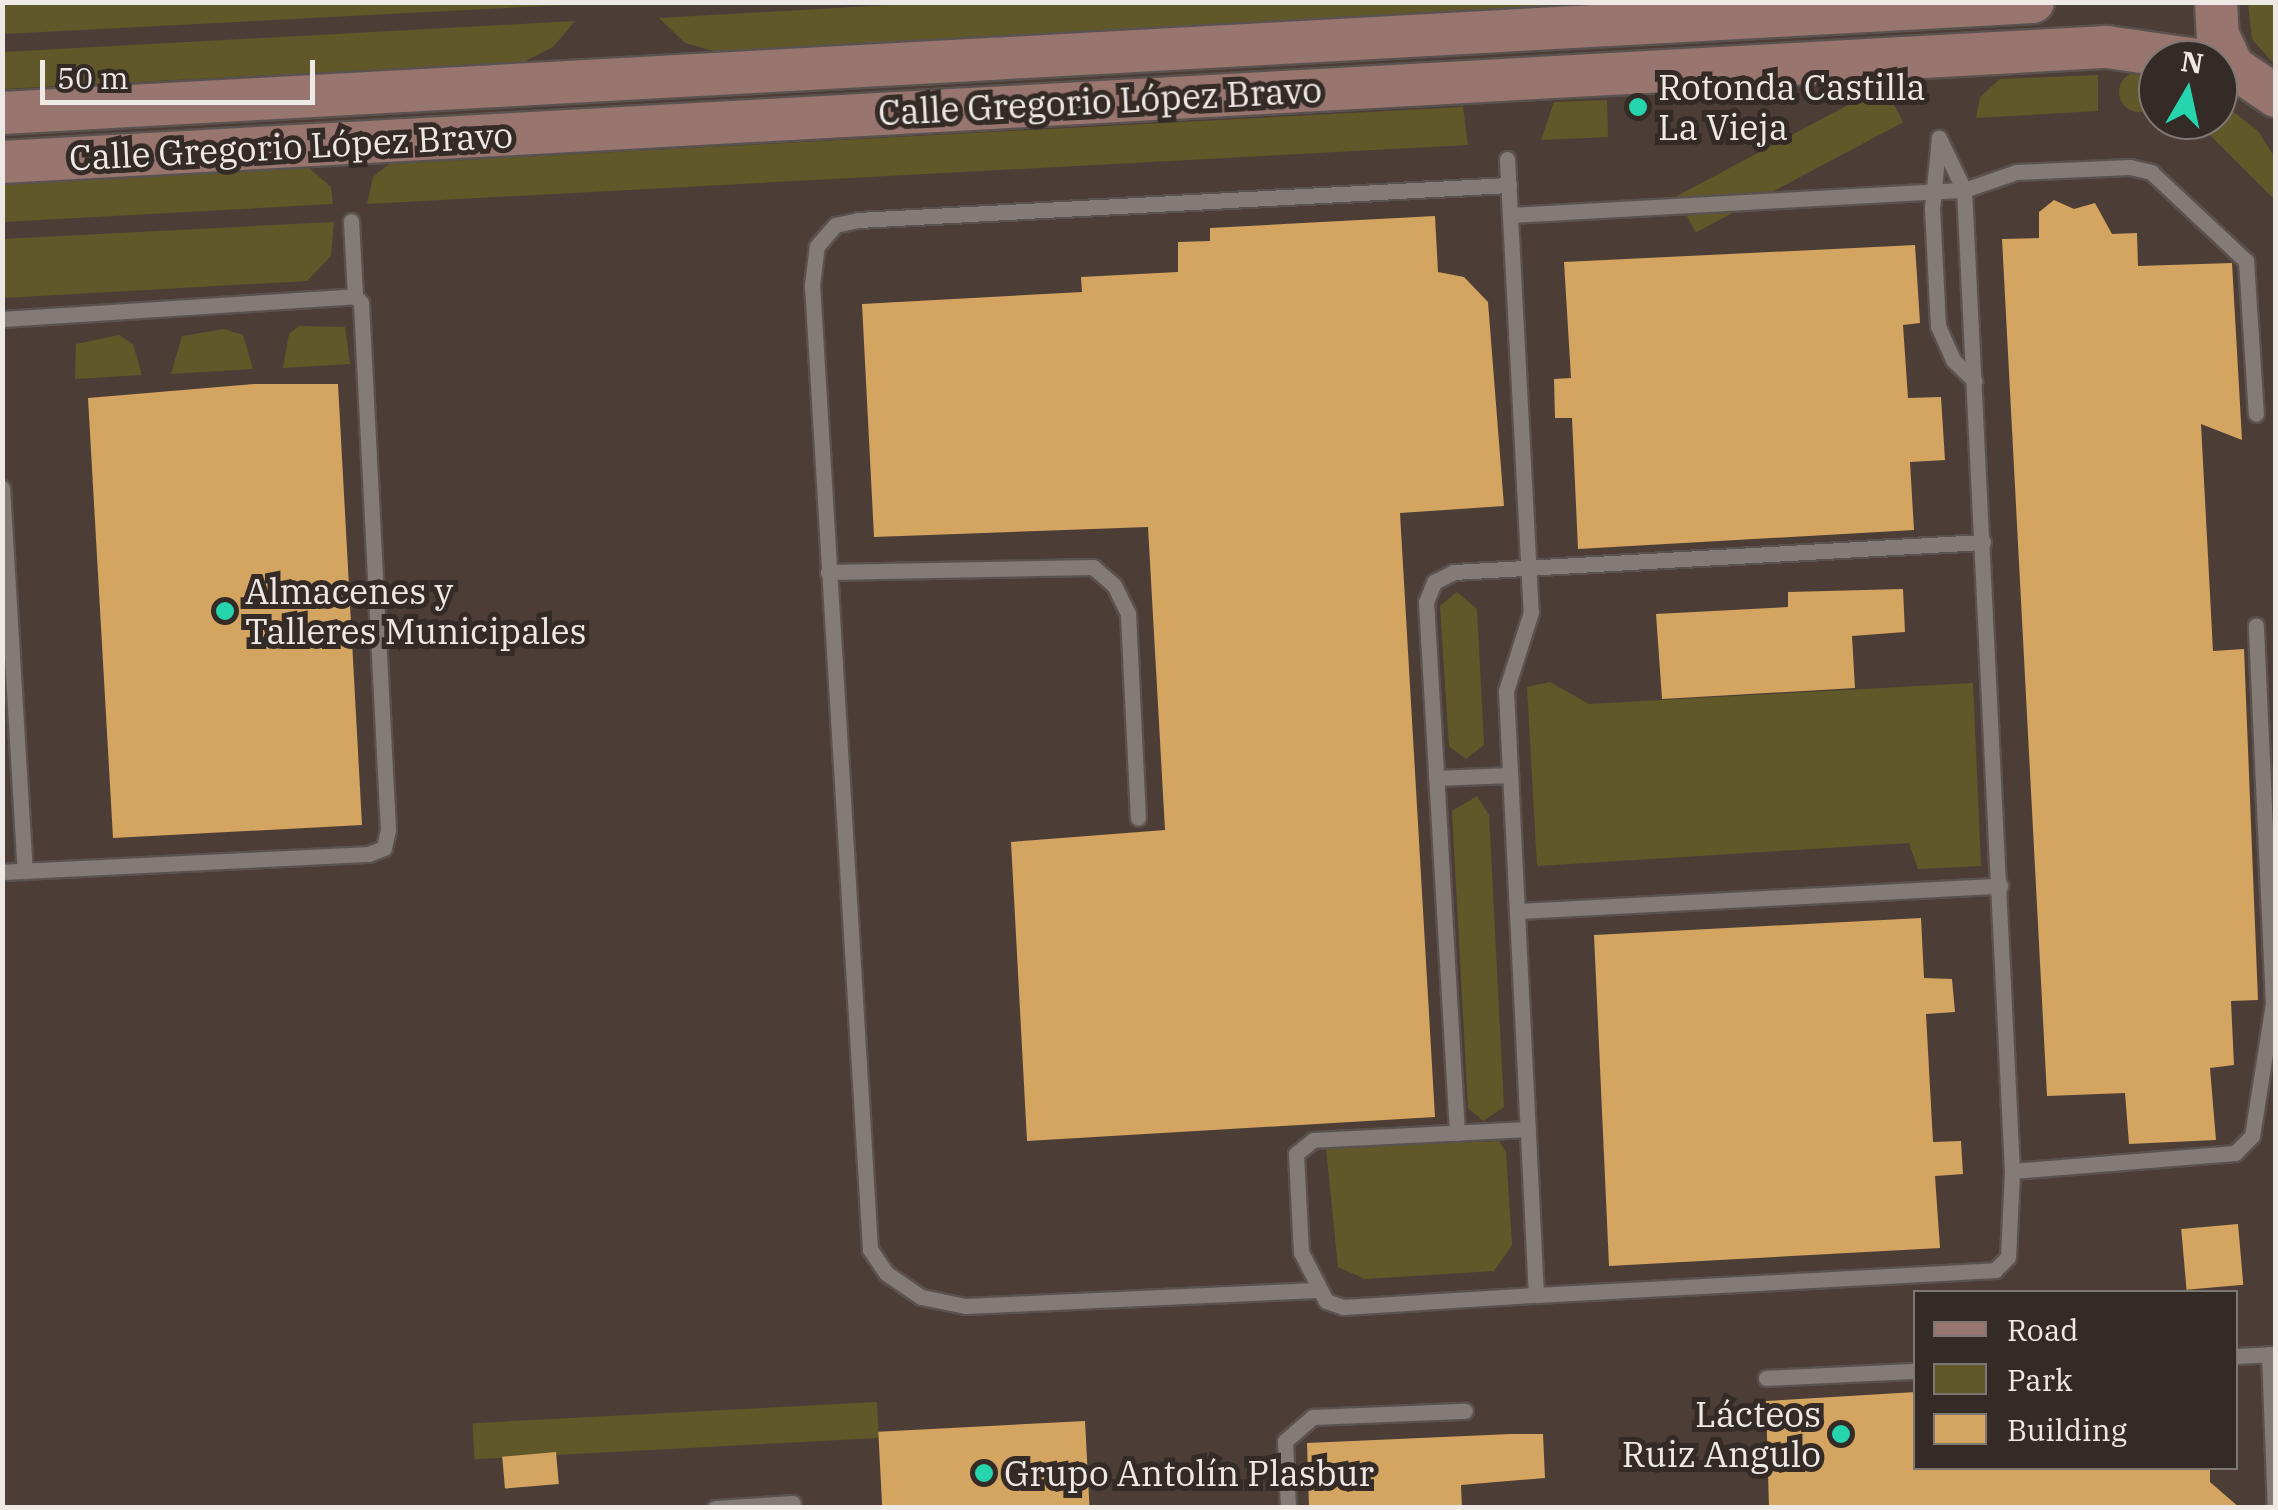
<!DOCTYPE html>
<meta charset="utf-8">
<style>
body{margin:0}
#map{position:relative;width:2278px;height:1510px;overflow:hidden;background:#3e3531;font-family:"IBM Plex Serif",serif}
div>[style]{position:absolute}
.built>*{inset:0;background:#4c3e36}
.green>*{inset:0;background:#61582a;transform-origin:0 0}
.round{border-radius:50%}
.building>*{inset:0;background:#d4a461;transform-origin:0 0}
.roads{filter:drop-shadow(2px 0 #5a524e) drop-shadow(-2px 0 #5a524e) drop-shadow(0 2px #5a524e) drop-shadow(0 -2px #5a524e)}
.lane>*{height:15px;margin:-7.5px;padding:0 7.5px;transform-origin:7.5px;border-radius:7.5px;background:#857b76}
.secondary>*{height:42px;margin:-21px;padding:0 21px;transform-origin:21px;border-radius:21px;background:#99756f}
.dots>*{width:28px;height:28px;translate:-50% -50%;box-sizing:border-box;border:5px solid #342b27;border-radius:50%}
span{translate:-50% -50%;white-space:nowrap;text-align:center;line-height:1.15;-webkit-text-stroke:10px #342b27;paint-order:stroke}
.poi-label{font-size:35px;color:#efe9e6}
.left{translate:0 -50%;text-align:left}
.right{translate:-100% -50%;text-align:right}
.street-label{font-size:35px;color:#efe9e6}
.frame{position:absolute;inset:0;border:5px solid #efe9e6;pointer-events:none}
.legend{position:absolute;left:1913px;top:1290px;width:325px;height:180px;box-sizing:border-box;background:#342b27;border:2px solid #7f7773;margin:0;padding:12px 18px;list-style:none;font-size:30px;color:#efe9e6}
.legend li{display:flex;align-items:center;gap:20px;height:50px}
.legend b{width:50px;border:2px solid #7f7773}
.north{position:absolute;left:2138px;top:40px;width:100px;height:100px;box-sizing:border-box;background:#342b27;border:2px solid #7f7773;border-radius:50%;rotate:9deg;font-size:28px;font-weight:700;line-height:40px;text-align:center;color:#efe9e6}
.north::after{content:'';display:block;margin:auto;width:35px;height:45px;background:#26d5ae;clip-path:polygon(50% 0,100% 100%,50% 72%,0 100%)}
.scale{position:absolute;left:40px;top:60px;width:275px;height:45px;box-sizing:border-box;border:5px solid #efe9e6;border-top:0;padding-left:12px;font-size:30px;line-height:35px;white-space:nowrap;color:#efe9e6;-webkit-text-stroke:8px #342b27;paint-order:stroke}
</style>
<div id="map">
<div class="built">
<i style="clip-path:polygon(evenodd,3px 3px,2275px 3px,2275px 1507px,3px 1508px,3px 3px,2158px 60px,2218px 60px,2218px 120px,2158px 120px,2158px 60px,3px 3px,1916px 1292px,2236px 1292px,2236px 1468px,1916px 1468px,1916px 1292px)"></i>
</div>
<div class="green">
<i style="clip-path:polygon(3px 2px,582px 2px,582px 4px,3px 34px)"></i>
<i style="clip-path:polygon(941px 2px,1642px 3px,717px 52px,685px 43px,659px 18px)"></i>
<i style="clip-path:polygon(2248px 3px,2275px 3px,2275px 65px,2252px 39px)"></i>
<i style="clip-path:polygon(575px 21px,553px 47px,523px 62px,3px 89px,3px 52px)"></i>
<i class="round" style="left:2119px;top:72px;width:40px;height:40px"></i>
<i style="clip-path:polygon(2098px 75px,2098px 111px,1976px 118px,1980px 97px,2000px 79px)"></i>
<i style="left:1884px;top:86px;width:41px;height:235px;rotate:62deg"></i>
<i style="clip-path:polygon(1607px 100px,1608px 137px,1541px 140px,1554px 102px)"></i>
<i style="clip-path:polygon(2218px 100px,2258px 131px,2275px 158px,2275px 200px,2195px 120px,2218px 120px)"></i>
<i style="clip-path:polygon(1463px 107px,1468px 145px,367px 204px,373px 177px,389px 164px)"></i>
<i style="clip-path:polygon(309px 168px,331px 187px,333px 204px,3px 222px,3px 185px)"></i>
<i style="clip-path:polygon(334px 222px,331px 256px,307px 281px,3px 298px,3px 239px)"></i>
<i style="clip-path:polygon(299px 326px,345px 327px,350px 364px,283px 368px,289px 334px)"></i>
<i style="clip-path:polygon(224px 329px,243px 335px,253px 369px,171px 374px,182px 336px)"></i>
<i style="clip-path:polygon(119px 335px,133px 344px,142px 375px,75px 379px,76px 344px)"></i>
<i style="clip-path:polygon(1457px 592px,1477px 609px,1484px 745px,1466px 759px,1449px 746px,1440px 606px)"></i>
<i style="clip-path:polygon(1550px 682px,1589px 704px,1973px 683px,1981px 866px,1918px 869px,1909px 843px,1537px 866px,1527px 687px)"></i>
<i style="clip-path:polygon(1477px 796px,1489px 815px,1504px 1107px,1483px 1121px,1468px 1108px,1452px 811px)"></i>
<i style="clip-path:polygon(1499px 1141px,1506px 1152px,1512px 1245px,1494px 1271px,1365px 1279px,1338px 1267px,1326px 1148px)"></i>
<i style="left:877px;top:1402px;width:36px;height:405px;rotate:87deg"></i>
</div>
<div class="building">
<i style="clip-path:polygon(2054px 200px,2074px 209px,2095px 203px,2112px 234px,2137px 233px,2138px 266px,2232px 263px,2242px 440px,2201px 424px,2213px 651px,2244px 649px,2258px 1000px,2231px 1001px,2234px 1065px,2210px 1068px,2216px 1140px,2129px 1144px,2125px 1093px,2047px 1096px,2002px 239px,2039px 238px,2039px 212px)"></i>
<i style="clip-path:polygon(1435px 216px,1438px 272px,1464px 277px,1488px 302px,1504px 506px,1400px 513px,1435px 1117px,1027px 1141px,1011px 842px,1165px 830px,1148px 527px,874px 537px,862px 304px,1082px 292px,1081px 277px,1178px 272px,1178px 242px,1210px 241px,1210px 228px)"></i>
<i style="clip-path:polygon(1915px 245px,1920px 323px,1903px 325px,1908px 398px,1941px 397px,1945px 460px,1910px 462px,1914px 530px,1578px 549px,1572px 418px,1555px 418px,1554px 379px,1571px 378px,1564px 262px)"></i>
<i style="clip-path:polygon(254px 384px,338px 384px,362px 825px,113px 838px,88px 398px)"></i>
<i style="clip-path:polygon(1903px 589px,1905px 632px,1852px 636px,1855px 688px,1662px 699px,1656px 614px,1788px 607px,1788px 592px)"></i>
<i style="clip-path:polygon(1921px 918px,1924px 978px,1952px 979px,1955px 1012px,1926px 1014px,1933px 1142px,1961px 1141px,1963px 1174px,1935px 1176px,1940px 1248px,1609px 1266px,1594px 935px)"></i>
<i style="left:2238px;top:1224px;width:61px;height:57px;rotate:85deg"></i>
<i style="clip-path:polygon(1916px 1392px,1916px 1468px,2210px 1468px,2210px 1482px,2240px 1508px,1769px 1508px,1766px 1401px)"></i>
<i style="left:1085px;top:1421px;width:87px;height:207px;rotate:87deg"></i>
<i style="clip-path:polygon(1511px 1434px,1543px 1434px,1545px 1478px,1461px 1485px,1462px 1508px,1309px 1508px,1307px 1443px)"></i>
<i style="left:556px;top:1452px;width:32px;height:54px;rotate:85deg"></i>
</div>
<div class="roads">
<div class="lane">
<i style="left:1939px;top:138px;width:70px;rotate:95.7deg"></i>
<i style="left:1932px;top:208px;width:118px;rotate:87.1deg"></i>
<i style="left:1938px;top:326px;width:37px;rotate:66deg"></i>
<i style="left:1953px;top:360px;width:30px;rotate:44deg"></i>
<i style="left:1507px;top:159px;width:454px;rotate:87deg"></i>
<i style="left:1531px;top:612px;width:83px;rotate:107.6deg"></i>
<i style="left:1506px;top:691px;width:605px;rotate:87.16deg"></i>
<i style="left:1536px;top:1295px;width:460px;rotate:-3.1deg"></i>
<i style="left:1995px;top:1270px;width:18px;rotate:-45deg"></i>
<i style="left:2008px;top:1257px;width:86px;rotate:-87.3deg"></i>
<i style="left:2012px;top:1171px;width:982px;rotate:-92.8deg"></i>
<i style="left:1964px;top:190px;width:58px;rotate:-115.7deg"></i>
<i style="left:1511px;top:215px;width:454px;rotate:-3.2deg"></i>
<i style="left:1964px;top:190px;width:55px;rotate:-19.1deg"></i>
<i style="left:2016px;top:172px;width:114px;rotate:-2.5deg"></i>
<i style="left:2130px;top:167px;width:22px;rotate:13deg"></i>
<i style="left:2151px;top:172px;width:130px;rotate:43.1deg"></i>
<i style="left:2246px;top:261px;width:153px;rotate:86.3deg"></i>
<i style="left:351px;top:221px;width:75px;rotate:86.9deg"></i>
<i style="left:2px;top:319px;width:354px;rotate:-3.7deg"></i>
<i style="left:355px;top:296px;width:9px;rotate:49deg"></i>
<i style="left:361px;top:303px;width:528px;rotate:87.07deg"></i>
<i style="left:388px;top:830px;width:18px;rotate:103deg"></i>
<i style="left:384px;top:848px;width:17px;rotate:159deg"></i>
<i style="left:368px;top:854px;width:366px;rotate:177.2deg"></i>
<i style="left:2px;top:488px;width:384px;rotate:86.6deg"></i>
<i style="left:828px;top:572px;width:265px;rotate:-1.1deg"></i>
<i style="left:1093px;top:567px;width:28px;rotate:41deg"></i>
<i style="left:1114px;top:585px;width:32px;rotate:64deg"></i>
<i style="left:1128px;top:614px;width:204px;rotate:87.2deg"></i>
<i style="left:1436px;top:778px;width:74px;rotate:-2.3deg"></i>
<i style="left:1517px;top:911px;width:484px;rotate:-3deg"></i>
<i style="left:1528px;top:1129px;width:215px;rotate:177.1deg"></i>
<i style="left:1313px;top:1140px;width:22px;rotate:141deg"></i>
<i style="left:1296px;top:1154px;width:98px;rotate:87.1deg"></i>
<i style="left:1301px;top:1252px;width:55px;rotate:63deg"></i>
<i style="left:1326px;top:1301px;width:18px;rotate:19deg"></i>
<i style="left:1343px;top:1307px;width:193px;rotate:-3.6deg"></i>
<i style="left:1457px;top:1133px;width:532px;rotate:-93.34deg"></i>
<i style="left:1426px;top:602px;width:22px;rotate:-68deg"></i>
<i style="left:1434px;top:582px;width:22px;rotate:-27deg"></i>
<i style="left:1454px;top:572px;width:530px;rotate:-3.25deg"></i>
<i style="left:2012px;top:1171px;width:224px;rotate:-4.6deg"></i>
<i style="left:2235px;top:1153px;width:24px;rotate:-45deg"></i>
<i style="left:2252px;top:1136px;width:134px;rotate:-81deg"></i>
<i style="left:2273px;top:1004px;width:379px;rotate:-92.6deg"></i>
<i style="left:1316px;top:1290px;width:351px;rotate:177.4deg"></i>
<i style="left:965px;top:1306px;width:45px;rotate:-168.4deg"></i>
<i style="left:921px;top:1297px;width:42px;rotate:-145.6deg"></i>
<i style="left:886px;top:1273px;width:29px;rotate:-124deg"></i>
<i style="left:870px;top:1249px;width:966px;rotate:-93.44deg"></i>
<i style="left:812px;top:285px;width:39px;rotate:-83deg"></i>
<i style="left:817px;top:246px;width:28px;rotate:-49deg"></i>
<i style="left:835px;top:225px;width:24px;rotate:-12deg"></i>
<i style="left:858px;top:220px;width:652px;rotate:-3.08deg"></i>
<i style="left:2269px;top:1354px;width:154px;rotate:87.8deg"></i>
<i style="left:2236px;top:1356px;width:40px;rotate:-2.9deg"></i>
<i style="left:1766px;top:1378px;width:150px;rotate:-2.7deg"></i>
<i style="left:715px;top:1508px;width:78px;rotate:-3.7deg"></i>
<i style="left:1288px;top:1508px;width:67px;rotate:-92.6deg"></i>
<i style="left:1285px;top:1441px;width:37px;rotate:-41deg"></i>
<i style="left:1313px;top:1417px;width:152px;rotate:-2.3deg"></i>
</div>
<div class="secondary">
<i style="left:2216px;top:2px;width:33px;rotate:87deg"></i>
<i style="left:2218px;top:35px;width:35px;rotate:65deg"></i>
<i style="left:2233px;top:67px;width:52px;rotate:34deg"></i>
<i style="left:2px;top:113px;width:2034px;rotate:-3.13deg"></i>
<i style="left:2px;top:162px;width:2108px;rotate:-3.13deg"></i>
<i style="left:2107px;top:47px;width:91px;rotate:8.2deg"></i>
</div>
</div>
<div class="dots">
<i style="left:1638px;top:107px;background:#26d5ae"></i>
<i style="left:225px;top:611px;background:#26d5ae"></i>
<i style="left:1841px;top:1434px;background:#26d5ae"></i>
<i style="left:984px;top:1473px;background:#26d5ae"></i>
</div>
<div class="poi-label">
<span class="left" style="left:1658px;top:107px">Rotonda Castilla<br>La Vieja</span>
<span class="left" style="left:245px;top:611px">Almacenes y<br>Talleres Municipales</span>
<span class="right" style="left:1821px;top:1434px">Lácteos<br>Ruiz Angulo</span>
<span class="left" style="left:1004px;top:1473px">Grupo Antolín Plasbur</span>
</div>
<div class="street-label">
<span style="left:1100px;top:101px;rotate:-3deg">Calle Gregorio López Bravo</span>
<span style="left:291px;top:146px;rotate:-3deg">Calle Gregorio López Bravo</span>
</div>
<div class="frame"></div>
<ul class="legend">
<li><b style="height:12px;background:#99756f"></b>Road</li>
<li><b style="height:28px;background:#61582a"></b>Park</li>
<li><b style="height:28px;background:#d4a461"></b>Building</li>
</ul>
<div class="north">N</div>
<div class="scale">50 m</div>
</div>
